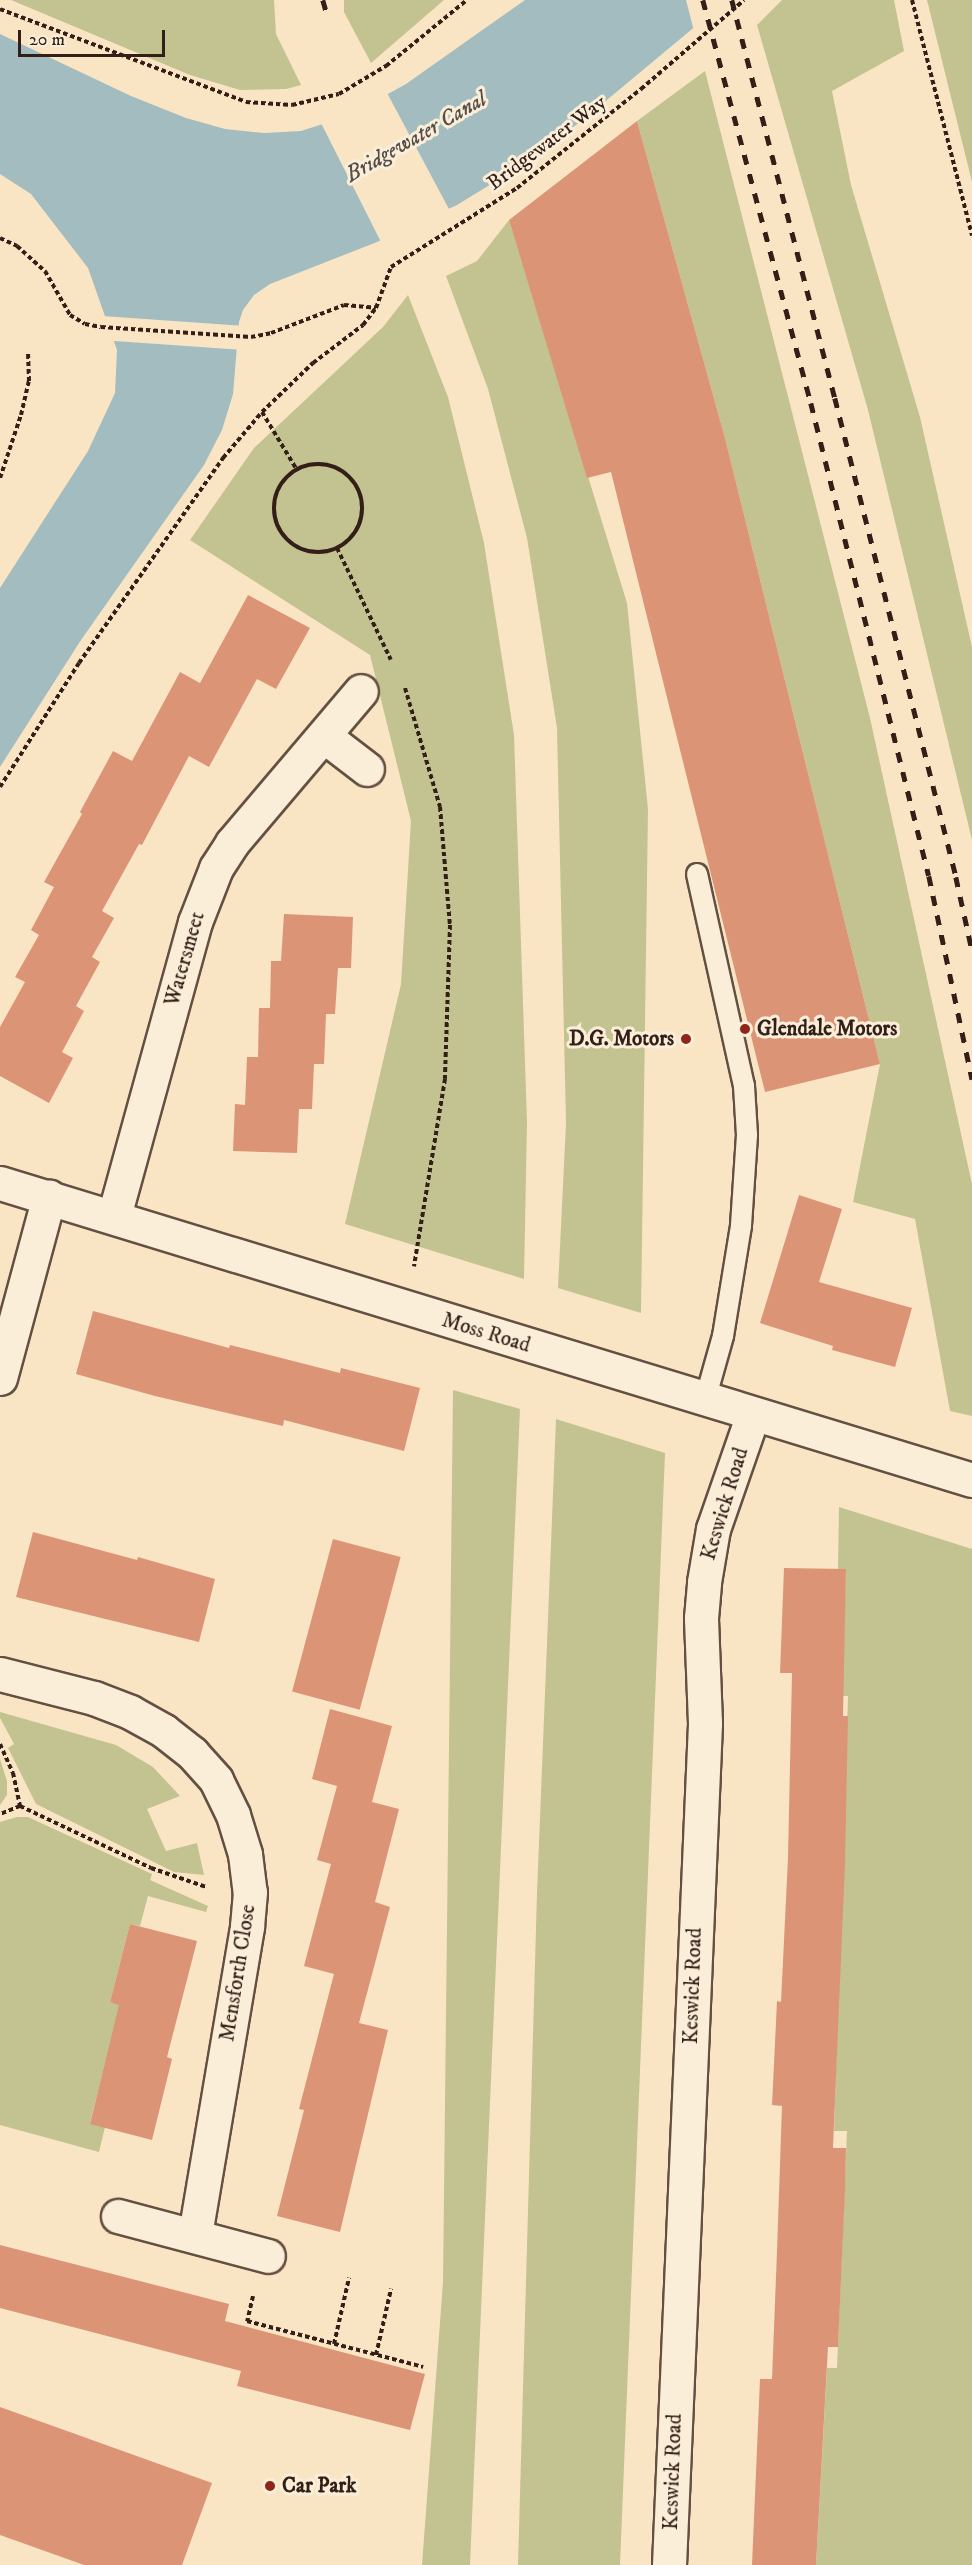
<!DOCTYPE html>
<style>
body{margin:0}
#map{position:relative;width:972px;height:2565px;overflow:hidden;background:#f9e5c4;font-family:"IM FELL DW Pica",serif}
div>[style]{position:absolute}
.green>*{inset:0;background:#c3c391}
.water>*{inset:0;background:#a3bcbf}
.pier>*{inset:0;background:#f9e5c4;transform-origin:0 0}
.building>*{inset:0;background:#dc9477;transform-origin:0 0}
.path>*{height:4px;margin-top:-2px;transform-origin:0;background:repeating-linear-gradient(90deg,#331f17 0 4.5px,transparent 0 7.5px)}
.path>.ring{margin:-2px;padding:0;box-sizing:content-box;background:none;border:4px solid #331f17;border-radius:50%}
.roads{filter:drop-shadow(2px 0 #645042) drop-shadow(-2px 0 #645042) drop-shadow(0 2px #645042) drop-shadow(0 -2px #645042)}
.lane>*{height:20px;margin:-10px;padding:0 10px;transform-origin:10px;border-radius:10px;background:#fbeed9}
.street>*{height:33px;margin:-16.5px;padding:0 16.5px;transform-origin:16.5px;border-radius:16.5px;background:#fbeed9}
.rail>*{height:4.5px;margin-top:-2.25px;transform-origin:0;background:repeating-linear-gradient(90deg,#331f17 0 10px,transparent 0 20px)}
.dots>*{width:16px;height:16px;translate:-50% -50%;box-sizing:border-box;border:3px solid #fbeed9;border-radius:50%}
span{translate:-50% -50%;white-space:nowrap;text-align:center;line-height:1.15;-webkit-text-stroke:6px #fbeed9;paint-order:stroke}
.street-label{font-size:21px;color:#331f17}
.poi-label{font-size:21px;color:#331f17;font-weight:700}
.left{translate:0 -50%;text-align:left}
.right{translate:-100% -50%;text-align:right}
.water-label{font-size:22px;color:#554e49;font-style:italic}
.scale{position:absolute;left:18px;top:30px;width:147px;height:27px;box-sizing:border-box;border:3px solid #331f17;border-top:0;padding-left:8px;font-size:18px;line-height:21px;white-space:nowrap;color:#331f17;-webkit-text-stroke:4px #fbeed9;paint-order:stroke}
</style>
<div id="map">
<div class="green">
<i style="clip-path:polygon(11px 0,274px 0,276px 34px,301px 85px,286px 89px,240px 90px,190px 75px)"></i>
<i style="clip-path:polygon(344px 0,444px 0,371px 63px,344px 12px)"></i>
<i style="clip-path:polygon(782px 0,894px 0,904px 51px,832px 91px,851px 185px,920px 417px,972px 647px,972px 840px,868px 410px,757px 25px)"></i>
<i style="clip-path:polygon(927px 0,972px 0,972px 182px)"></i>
<i style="clip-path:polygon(705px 71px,870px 718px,972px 1184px,972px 1416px,950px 1411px,915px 1219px,853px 1202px,880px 1064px,725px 438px,637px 121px)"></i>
<i style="clip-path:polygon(509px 220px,627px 603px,648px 809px,641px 1313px,558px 1288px,566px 1123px,557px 728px,527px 538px,488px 389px,446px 276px,477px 261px)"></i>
<i style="clip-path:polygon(408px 295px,448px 397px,484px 543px,514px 735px,527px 1122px,524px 1279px,345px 1224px,401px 984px,411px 821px,370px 655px,190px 540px,254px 448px,383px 327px)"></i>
<i style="clip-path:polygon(453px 1390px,520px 1409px,470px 2565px,422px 2565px,443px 2282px)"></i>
<i style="clip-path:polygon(556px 1419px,665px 1453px,620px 2565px,518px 2565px,537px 1893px)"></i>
<i style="clip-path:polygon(839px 1507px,972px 1549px,972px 2565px,816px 2565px,827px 2368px,837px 2368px,847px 2131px,834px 2131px,848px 1696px,842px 1696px,846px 1570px,838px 1569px)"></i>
<i style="clip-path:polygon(0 1712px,116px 1745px,153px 1767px,180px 1796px,147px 1809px,166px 1851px,197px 1843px,204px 1875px,174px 1872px,36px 1804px,8px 1748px,14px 1744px,0 1718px)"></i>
<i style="clip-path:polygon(0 1759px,7px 1781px,7px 1795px,0 1805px)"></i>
<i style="clip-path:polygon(17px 1817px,28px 1817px,152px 1874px,150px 1880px,208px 1906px,206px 1912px,148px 1896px,140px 1926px,130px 1924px,110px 2002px,125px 2006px,110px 2044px,90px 2123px,105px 2127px,99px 2152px,0 2125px,0 1822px)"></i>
</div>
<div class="water">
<i style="clip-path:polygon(525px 0,727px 0,584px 119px,522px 165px,457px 205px,377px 242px,270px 284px,254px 295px,243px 310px,239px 322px,233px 394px,222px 430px,204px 465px,81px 640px,0 767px,0 588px,88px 451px,115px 393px,117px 350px,88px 268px,31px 194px,0 174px,0 34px,131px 96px,186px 118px,225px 129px,264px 133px,301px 131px,348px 116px,406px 84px)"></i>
</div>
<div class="pier">
<i style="clip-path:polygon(686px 0,730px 0,694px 31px)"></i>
<i style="clip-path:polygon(386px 91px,450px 211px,382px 244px,320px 121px,347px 113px)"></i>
<i style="left:102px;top:316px;width:140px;height:24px;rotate:4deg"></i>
</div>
<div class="building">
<i style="clip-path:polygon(637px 121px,725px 438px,880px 1064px,765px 1092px,611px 472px,587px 478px,509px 220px)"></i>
<i style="clip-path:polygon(248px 595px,310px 628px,276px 689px,257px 679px,209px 767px,189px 756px,142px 845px,139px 844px,102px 911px,114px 918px,92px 957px,100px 962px,76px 1006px,84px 1011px,62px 1052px,73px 1058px,49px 1103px,0 1076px,0 1027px,25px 982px,15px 977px,39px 935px,31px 930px,54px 887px,44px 882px,82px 814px,80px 812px,113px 751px,132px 761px,180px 672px,200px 683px)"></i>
<i style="clip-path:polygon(284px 914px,353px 917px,351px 968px,338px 968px,335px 1014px,326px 1014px,324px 1064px,314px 1064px,312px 1109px,299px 1109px,297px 1153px,233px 1151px,235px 1104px,245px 1105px,247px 1057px,258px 1057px,259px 1008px,270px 1008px,271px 961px,281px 961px)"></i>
<i style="clip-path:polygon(799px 1195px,842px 1209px,819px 1282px,912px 1308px,895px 1367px,832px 1350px,833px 1346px,760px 1323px)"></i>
<i style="clip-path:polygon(93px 1311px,229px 1348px,230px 1345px,340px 1373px,341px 1368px,420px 1388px,404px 1451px,284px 1420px,283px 1426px,155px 1396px,76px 1374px)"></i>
<i style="clip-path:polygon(33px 1532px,137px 1560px,138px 1557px,215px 1579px,199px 1642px,16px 1597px)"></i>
<i style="left:333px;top:1539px;width:70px;height:158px;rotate:15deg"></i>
<i style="clip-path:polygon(784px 1568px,846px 1569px,843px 1716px,848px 1716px,845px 1864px,833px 2148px,846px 2148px,845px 2190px,838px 2347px,828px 2347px,816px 2565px,752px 2565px,760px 2379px,772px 2379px,777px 2251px,782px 2106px,772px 2105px,777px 2001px,781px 2002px,788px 1858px,792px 1673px,780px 1673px)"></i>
<i style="clip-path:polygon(330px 1709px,392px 1726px,372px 1802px,399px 1809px,375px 1902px,390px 1907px,359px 2023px,388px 2030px,340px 2232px,277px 2216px,304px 2110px,299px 2109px,334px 1974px,304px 1966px,331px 1864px,317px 1860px,337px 1786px,312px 1779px)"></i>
<i style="clip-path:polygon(130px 1924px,197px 1941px,167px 2057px,172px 2059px,152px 2140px,90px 2124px,119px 2005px,110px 2002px)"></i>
<i style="clip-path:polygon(0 2245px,229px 2304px,225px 2321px,425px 2374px,410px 2430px,237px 2386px,241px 2371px,0 2308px)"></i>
<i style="clip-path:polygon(0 2407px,212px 2483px,182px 2565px,84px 2565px,0 2535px)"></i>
</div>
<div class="path">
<i style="left:912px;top:0;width:243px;rotate:75.7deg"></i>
<i style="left:0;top:9px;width:263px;rotate:20.7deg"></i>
<i style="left:246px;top:102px;width:46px;rotate:3.7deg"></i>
<i style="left:292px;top:105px;width:48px;rotate:-13.2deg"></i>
<i style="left:339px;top:94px;width:55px;rotate:-30.8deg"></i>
<i style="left:386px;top:66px;width:104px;rotate:-39.2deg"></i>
<i style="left:0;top:238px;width:19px;rotate:25deg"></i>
<i style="left:17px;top:246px;width:38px;rotate:42deg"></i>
<i style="left:45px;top:271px;width:51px;rotate:60.4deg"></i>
<i style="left:70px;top:315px;width:17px;rotate:31deg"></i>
<i style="left:85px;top:324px;width:16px;rotate:11deg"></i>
<i style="left:101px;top:327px;width:150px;rotate:3.8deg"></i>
<i style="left:251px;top:337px;width:20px;rotate:-11deg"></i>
<i style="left:271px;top:333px;width:78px;rotate:-21deg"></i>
<i style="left:344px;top:305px;width:32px;rotate:5deg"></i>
<i style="left:262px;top:412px;width:68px;rotate:58.9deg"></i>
<i class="ring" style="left:274px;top:464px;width:84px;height:84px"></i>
<i style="left:0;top:478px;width:66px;rotate:-71.6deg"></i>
<i style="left:21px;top:415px;width:35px;rotate:-77deg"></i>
<i style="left:29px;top:381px;width:29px;rotate:-92deg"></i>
<i style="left:337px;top:548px;width:124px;rotate:64.3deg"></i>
<i style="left:405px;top:688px;width:124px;rotate:73.6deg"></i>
<i style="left:440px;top:807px;width:118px;rotate:85.2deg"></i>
<i style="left:450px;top:925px;width:154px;rotate:91.9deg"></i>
<i style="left:445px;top:1079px;width:190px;rotate:99.4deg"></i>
<i style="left:0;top:787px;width:147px;rotate:-57.5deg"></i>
<i style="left:79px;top:663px;width:251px;rotate:-54.9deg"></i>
<i style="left:223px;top:458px;width:60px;rotate:-49.7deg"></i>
<i style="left:262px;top:412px;width:71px;rotate:-43.9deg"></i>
<i style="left:313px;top:363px;width:63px;rotate:-37.2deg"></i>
<i style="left:363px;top:325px;width:21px;rotate:-53deg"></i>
<i style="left:376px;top:308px;width:44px;rotate:-69.9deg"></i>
<i style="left:391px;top:267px;width:149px;rotate:-32.1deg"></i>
<i style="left:517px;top:188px;width:159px;rotate:-38.6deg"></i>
<i style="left:641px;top:89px;width:136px;rotate:-40.8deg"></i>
<i style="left:0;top:1744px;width:32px;rotate:66deg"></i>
<i style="left:13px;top:1773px;width:34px;rotate:78deg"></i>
<i style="left:20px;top:1806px;width:22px;rotate:158deg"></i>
<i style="left:20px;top:1806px;width:145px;rotate:25.3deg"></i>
<i style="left:151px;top:1868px;width:58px;rotate:19.1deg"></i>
<i style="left:253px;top:2296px;width:26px;rotate:103deg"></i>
<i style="left:247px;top:2321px;width:182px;rotate:14.6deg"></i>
<i style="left:334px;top:2344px;width:68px;rotate:-77.2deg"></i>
<i style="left:376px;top:2355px;width:68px;rotate:-77.2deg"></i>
</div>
<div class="roads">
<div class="lane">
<i style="left:697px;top:874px;width:217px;rotate:77.5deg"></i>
<i style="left:744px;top:1086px;width:49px;rotate:86.5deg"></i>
<i style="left:747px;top:1135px;width:91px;rotate:93.8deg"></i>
<i style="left:741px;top:1226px;width:111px;rotate:99.3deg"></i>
<i style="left:723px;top:1336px;width:66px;rotate:105.7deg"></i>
</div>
<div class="street">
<i style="left:324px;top:736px;width:54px;rotate:37.5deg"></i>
<i style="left:0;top:1183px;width:1016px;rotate:16.99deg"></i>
<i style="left:114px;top:1216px;width:305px;rotate:-74.6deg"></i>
<i style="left:195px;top:922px;width:58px;rotate:-68.7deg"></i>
<i style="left:216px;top:868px;width:30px;rotate:-57deg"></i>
<i style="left:232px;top:843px;width:199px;rotate:-49.7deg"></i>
<i style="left:0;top:1378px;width:188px;rotate:-74.9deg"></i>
<i style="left:0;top:1674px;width:97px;rotate:14.3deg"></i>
<i style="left:94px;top:1698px;width:39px;rotate:21deg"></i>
<i style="left:130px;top:1712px;width:39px;rotate:29deg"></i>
<i style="left:164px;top:1731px;width:36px;rotate:38deg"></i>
<i style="left:192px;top:1753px;width:36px;rotate:48deg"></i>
<i style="left:216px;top:1780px;width:39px;rotate:64deg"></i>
<i style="left:233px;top:1815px;width:41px;rotate:72.9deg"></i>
<i style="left:245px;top:1854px;width:38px;rotate:83deg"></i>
<i style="left:250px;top:1892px;width:35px;rotate:95deg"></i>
<i style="left:247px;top:1927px;width:313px;rotate:99.6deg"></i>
<i style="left:118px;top:2216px;width:155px;rotate:14.9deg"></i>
<i style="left:669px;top:2565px;width:843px;rotate:-87.55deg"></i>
<i style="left:705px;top:1723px;width:105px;rotate:-92.2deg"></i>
<i style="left:701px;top:1618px;width:36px;rotate:-85deg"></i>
<i style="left:704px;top:1582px;width:54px;rotate:-80.4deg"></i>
<i style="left:713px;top:1529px;width:122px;rotate:-70.8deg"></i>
</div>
</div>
<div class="rail">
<i style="left:323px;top:0;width:18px;rotate:74deg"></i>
<i style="left:703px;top:0;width:417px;rotate:75deg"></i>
<i style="left:811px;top:403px;width:487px;rotate:76deg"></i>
<i style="left:929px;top:876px;width:208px;rotate:78deg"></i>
<i style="left:732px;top:0;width:411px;rotate:75.5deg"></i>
<i style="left:835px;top:398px;width:494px;rotate:75.8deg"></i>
<i style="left:956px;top:877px;width:75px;rotate:77.6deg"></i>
</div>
<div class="dots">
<i style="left:745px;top:1029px;background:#8f2418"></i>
<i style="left:686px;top:1039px;background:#8f2418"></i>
<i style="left:270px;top:2486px;background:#8f2418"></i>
</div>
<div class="street-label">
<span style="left:547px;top:143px;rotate:-37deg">Bridgewater Way</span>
<span style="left:185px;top:959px;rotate:-74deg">Watersmeet</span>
<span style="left:486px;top:1333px;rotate:17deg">Moss Road</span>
<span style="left:725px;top:1504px;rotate:-73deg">Keswick Road</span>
<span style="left:238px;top:1973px;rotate:-81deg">Mensforth Close</span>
<span style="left:693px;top:1986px;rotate:-88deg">Keswick Road</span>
<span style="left:673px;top:2472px;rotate:-88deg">Keswick Road</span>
</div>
<div class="poi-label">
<span class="left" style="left:757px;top:1029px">Glendale Motors</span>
<span class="right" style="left:674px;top:1039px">D.G. Motors</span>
<span class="left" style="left:282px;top:2486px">Car Park</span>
</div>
<div class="water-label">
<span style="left:416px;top:137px;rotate:-30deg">Bridgewater Canal</span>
</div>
<div class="scale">20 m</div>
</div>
